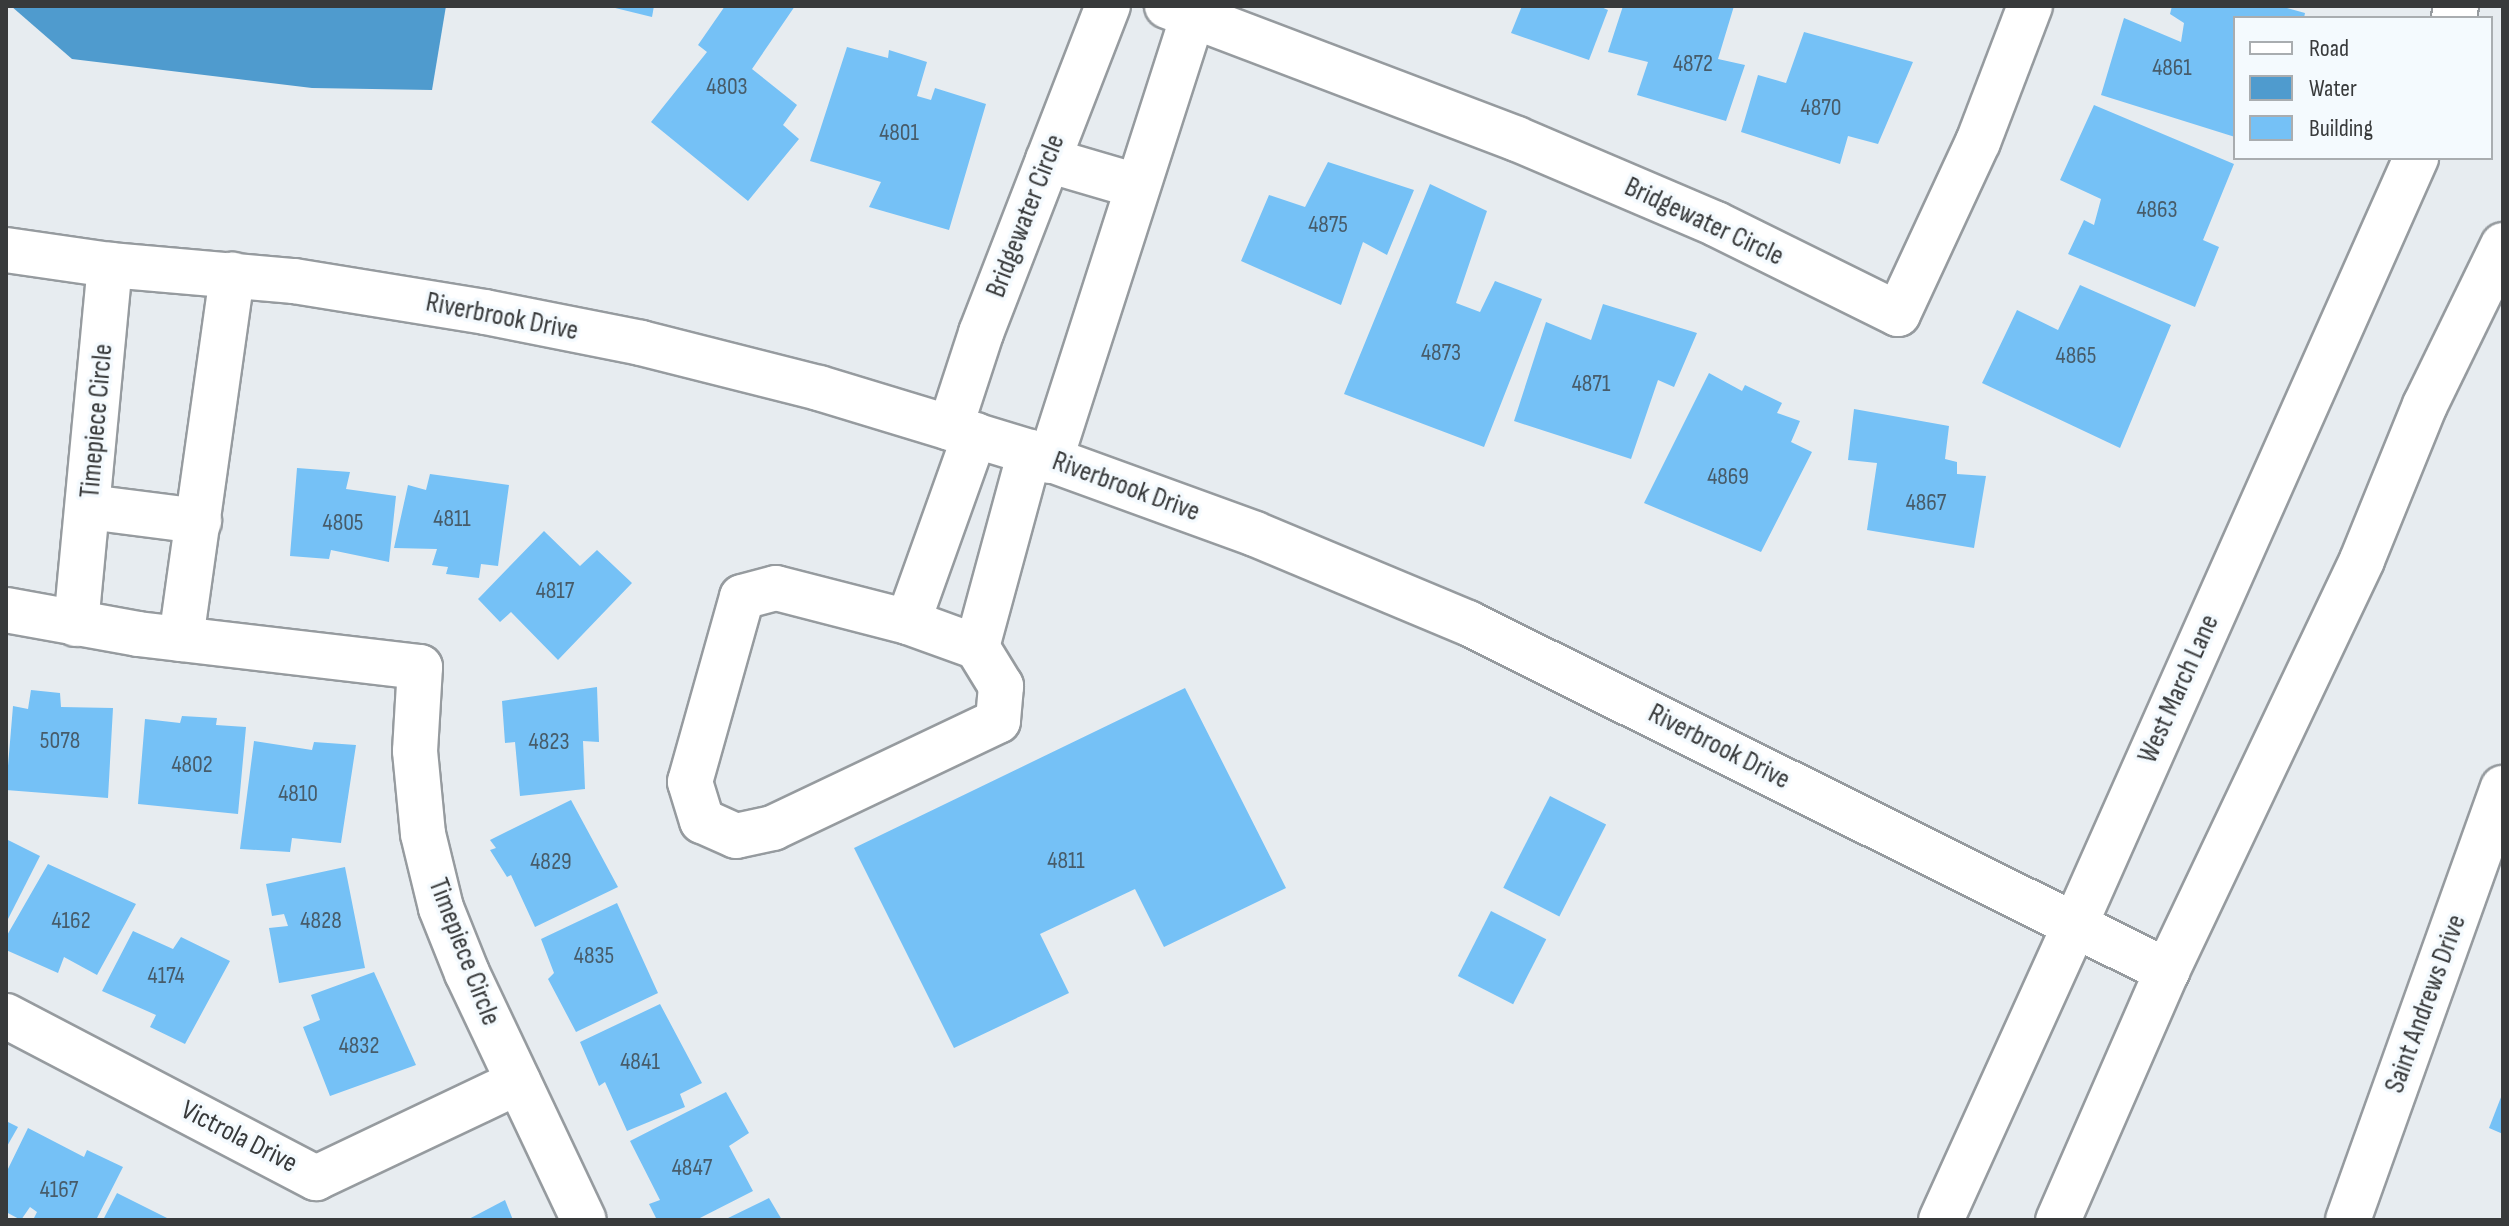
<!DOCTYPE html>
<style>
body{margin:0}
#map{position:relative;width:2509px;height:1226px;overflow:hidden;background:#e7ecf0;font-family:"Sofia Sans Condensed",sans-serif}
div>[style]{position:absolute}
.water>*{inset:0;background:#4f9bce}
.building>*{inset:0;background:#75c1f6;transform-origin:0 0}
.roads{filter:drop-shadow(2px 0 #969b9f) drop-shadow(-2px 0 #969b9f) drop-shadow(0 2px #969b9f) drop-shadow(0 -2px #969b9f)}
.minor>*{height:44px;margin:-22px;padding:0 22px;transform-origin:22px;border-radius:22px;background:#fff}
.major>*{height:44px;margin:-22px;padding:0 22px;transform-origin:22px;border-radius:22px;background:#fff}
span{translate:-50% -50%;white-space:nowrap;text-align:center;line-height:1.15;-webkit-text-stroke:7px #f4fafe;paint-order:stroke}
.number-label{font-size:24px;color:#475c6a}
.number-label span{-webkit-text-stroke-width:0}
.street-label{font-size:28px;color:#383a3b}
.frame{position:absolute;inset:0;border:8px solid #383a3b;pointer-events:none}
.legend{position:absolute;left:2233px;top:16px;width:260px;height:144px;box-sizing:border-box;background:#f4fafe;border:2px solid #a9adb0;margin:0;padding:10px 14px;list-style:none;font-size:24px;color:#383a3b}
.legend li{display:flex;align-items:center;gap:16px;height:40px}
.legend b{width:40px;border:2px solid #a9adb0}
</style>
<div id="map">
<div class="water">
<i style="clip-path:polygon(11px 6px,446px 6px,432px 90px,312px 88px,72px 59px)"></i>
</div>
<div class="building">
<i style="clip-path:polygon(607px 6px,654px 6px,652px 17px)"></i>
<i style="clip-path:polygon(725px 6px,795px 6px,752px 69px,797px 105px,783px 125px,799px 139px,748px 201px,651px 122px,707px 52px,698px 45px)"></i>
<i style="clip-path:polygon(1522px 6px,1599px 6px,1608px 10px,1589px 60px,1511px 33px)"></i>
<i style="clip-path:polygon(1623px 6px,1734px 6px,1718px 59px,1745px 65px,1726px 121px,1637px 95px,1648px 62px,1608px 52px)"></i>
<i style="clip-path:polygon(2172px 6px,2280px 6px,2305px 13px,2304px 18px,2235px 18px,2235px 137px,2101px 95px,2124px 18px,2181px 42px,2184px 23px,2170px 14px)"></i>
<i style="clip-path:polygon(1804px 32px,1913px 62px,1878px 144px,1848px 136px,1840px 164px,1741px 132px,1758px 75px,1786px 83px)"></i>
<i style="clip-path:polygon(847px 47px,888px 58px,889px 50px,927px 62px,917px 96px,931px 100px,935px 88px,986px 104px,949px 230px,869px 207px,881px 182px,810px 161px)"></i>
<i style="clip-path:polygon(2094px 105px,2234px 164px,2203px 240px,2219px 247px,2195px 307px,2068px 254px,2084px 220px,2094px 225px,2101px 199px,2060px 180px)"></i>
<i style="clip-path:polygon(1328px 162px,1414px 190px,1387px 255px,1363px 242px,1341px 305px,1241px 261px,1269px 195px,1305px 207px)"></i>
<i style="clip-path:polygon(1430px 184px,1487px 211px,1456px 303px,1480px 312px,1495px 281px,1542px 299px,1484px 447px,1344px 394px)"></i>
<i style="clip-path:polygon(2080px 285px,2171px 325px,2120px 448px,1982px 383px,2017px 310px,2058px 330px)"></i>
<i style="clip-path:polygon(1603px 304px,1697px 333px,1674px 387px,1658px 380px,1631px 459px,1514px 421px,1546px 322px,1591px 340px)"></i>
<i style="clip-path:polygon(1709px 373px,1742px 391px,1745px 385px,1782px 403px,1777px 413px,1800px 421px,1791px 442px,1812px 452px,1761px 552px,1644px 503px)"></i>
<i style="clip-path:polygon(1854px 409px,1949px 426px,1945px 459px,1957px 462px,1957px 474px,1986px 476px,1974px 548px,1867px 530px,1877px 463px,1848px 460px)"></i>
<i style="clip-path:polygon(297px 468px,350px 472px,346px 489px,396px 496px,389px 562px,331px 550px,329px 559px,290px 556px)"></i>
<i style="clip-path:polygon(430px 474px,509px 485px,498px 566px,481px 564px,479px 578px,446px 574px,448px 567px,432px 565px,437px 549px,394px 548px,408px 485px,426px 490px)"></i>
<i style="clip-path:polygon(544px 531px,580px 566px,597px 550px,632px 583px,558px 660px,511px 612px,500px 622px,478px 599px)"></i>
<i style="clip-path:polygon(597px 687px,599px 742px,583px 741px,585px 789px,520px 796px,515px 742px,505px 743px,502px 701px)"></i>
<i style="clip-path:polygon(1185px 688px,1286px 888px,1164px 947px,1135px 889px,1040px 934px,1069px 993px,954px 1048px,854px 848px)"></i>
<i style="clip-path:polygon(31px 690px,60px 693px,61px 707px,113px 708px,108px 798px,6px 790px,13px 706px,28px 709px)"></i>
<i style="clip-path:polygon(182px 716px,217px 718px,216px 725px,246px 727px,238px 814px,138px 804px,145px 719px,180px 723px)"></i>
<i style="clip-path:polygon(254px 741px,312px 750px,314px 742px,356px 745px,341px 843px,292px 838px,290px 852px,240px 849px)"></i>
<i style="left:1550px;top:796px;width:63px;height:103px;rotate:27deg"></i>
<i style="clip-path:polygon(571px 800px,618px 887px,535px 927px,511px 875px,507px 877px,490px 850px,496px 848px,490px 840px)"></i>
<i style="clip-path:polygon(6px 839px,40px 856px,6px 923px)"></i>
<i style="clip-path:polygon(48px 864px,136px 904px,97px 975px,64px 957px,58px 973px,6px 950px,6px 937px)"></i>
<i style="clip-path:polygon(345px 867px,365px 968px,279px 983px,269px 928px,288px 926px,284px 914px,272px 916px,266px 884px)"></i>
<i style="clip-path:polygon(617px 903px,658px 993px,576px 1032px,548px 979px,554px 973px,541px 939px)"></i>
<i style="left:1491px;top:911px;width:62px;height:73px;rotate:27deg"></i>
<i style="clip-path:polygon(133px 931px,173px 949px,181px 937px,230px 961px,185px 1044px,150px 1027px,156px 1015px,102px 991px)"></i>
<i style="clip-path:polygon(374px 972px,416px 1065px,330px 1096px,303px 1027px,320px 1020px,311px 995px)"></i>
<i style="clip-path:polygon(660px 1004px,702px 1083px,680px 1094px,685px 1107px,627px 1131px,605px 1082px,599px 1086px,580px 1042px)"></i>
<i style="clip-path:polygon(726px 1092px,749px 1133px,729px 1146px,753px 1191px,696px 1220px,657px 1220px,649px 1204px,660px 1200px,630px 1141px)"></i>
<i style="clip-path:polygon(2503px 1092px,2503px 1134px,2489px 1128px)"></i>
<i style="clip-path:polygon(6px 1121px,18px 1127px,6px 1148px)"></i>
<i style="clip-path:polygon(28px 1128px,84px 1157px,87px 1150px,123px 1167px,96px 1220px,33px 1220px,37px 1212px,30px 1207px,21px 1220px,6px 1212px,6px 1173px)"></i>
<i style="clip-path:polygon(117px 1193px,171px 1220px,103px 1220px)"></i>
<i style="clip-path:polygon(769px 1198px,782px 1220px,724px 1220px)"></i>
<i style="clip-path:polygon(505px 1200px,513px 1220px,467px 1220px)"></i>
</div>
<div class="roads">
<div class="minor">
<i style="left:1167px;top:6px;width:374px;rotate:20.8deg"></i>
<i style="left:1517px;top:139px;width:216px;rotate:23.1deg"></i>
<i style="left:1716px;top:224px;width:203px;rotate:26.3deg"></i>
<i style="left:1898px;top:314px;width:190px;rotate:-65.1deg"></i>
<i style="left:1978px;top:142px;width:146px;rotate:-69.1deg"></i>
<i style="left:1048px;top:160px;width:93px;rotate:16.3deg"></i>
<i style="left:6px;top:250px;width:105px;rotate:8.2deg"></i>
<i style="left:110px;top:265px;width:185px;rotate:5deg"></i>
<i style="left:294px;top:281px;width:193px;rotate:9.2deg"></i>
<i style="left:485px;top:312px;width:159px;rotate:11.2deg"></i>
<i style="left:641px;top:343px;width:184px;rotate:14.2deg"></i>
<i style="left:819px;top:388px;width:220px;rotate:16.9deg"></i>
<i style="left:1030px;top:452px;width:239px;rotate:20deg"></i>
<i style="left:1255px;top:534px;width:231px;rotate:22.7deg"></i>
<i style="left:1468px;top:623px;width:781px;rotate:26.47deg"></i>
<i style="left:2167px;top:971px;width:272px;rotate:113.6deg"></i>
<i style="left:950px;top:428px;width:100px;rotate:-71.9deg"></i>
<i style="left:981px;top:333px;width:351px;rotate:-68.8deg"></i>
<i style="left:1050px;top:461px;width:467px;rotate:-72.2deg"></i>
<i style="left:89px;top:507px;width:111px;rotate:7.3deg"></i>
<i style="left:776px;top:588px;width:136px;rotate:14.4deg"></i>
<i style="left:908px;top:622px;width:73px;rotate:19.9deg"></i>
<i style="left:977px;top:647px;width:46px;rotate:58.4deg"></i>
<i style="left:1001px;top:686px;width:35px;rotate:95deg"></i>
<i style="left:998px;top:721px;width:249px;rotate:154.6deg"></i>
<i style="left:773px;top:828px;width:38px;rotate:168deg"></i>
<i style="left:736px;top:836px;width:37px;rotate:-156deg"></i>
<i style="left:702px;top:821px;width:41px;rotate:-107.1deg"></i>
<i style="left:690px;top:782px;width:192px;rotate:-74.3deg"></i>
<i style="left:742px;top:597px;width:35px;rotate:-15deg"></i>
<i style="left:6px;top:610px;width:134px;rotate:10.3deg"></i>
<i style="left:138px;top:634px;width:284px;rotate:6.7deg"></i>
<i style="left:420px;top:667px;width:84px;rotate:93.4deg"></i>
<i style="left:415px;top:751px;width:83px;rotate:84.5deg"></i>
<i style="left:423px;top:834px;width:76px;rotate:76.3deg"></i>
<i style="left:441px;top:908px;width:70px;rotate:68.2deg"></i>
<i style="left:467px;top:973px;width:273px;rotate:64.7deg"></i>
<i style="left:908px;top:622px;width:199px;rotate:-70.3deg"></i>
<i style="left:76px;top:624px;width:361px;rotate:-84.6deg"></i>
<i style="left:181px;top:639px;width:368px;rotate:-82deg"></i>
<i style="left:977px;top:647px;width:202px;rotate:-74.8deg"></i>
<i style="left:6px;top:1016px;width:350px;rotate:27.6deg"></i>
<i style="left:316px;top:1178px;width:224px;rotate:-25.4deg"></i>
<i style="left:1941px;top:1220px;width:322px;rotate:-65.6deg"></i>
<i style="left:2348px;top:1220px;width:459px;rotate:-70.3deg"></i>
</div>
<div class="major">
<i style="left:2454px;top:18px;width:12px;rotate:-81deg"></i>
<i style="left:2074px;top:927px;width:842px;rotate:-66.02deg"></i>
<i style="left:2167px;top:971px;width:455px;rotate:-64.6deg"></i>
<i style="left:2362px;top:560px;width:167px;rotate:-67.9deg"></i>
<i style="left:2425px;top:405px;width:178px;rotate:-64deg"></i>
</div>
</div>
<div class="number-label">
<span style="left:1693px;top:64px">4872</span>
<span style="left:2172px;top:68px">4861</span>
<span style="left:727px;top:87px">4803</span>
<span style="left:1821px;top:108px">4870</span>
<span style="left:899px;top:133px">4801</span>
<span style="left:2157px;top:210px">4863</span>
<span style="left:1328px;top:225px">4875</span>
<span style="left:1441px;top:353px">4873</span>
<span style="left:2076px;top:356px">4865</span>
<span style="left:1591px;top:384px">4871</span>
<span style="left:1728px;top:477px">4869</span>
<span style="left:1926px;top:503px">4867</span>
<span style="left:452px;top:519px">4811</span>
<span style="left:343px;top:523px">4805</span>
<span style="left:555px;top:591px">4817</span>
<span style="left:60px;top:741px">5078</span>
<span style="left:549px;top:742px">4823</span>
<span style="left:192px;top:765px">4802</span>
<span style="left:298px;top:794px">4810</span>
<span style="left:1066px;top:861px">4811</span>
<span style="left:551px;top:862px">4829</span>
<span style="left:71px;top:921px">4162</span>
<span style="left:321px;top:921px">4828</span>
<span style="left:594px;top:956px">4835</span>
<span style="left:166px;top:976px">4174</span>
<span style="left:359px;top:1046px">4832</span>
<span style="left:640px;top:1062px">4841</span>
<span style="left:692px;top:1168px">4847</span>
<span style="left:59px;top:1190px">4167</span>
</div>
<div class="street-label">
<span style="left:1026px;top:216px;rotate:-69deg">Bridgewater Circle</span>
<span style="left:1704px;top:222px;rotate:25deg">Bridgewater Circle</span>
<span style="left:502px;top:317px;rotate:11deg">Riverbrook Drive</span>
<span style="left:97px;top:421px;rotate:-85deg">Timepiece Circle</span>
<span style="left:1126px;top:487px;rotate:20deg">Riverbrook Drive</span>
<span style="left:2179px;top:689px;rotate:-66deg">West March Lane</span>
<span style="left:1719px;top:747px;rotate:27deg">Riverbrook Drive</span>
<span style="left:464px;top:952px;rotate:69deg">Timepiece Circle</span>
<span style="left:2426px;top:1004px;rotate:-70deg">Saint Andrews Drive</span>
<span style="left:239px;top:1137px;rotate:27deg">Victrola Drive</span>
</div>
<div class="frame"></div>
<ul class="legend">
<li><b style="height:10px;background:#fff"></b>Road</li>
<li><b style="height:22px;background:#4f9bce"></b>Water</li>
<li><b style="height:22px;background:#75c1f6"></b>Building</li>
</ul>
</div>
